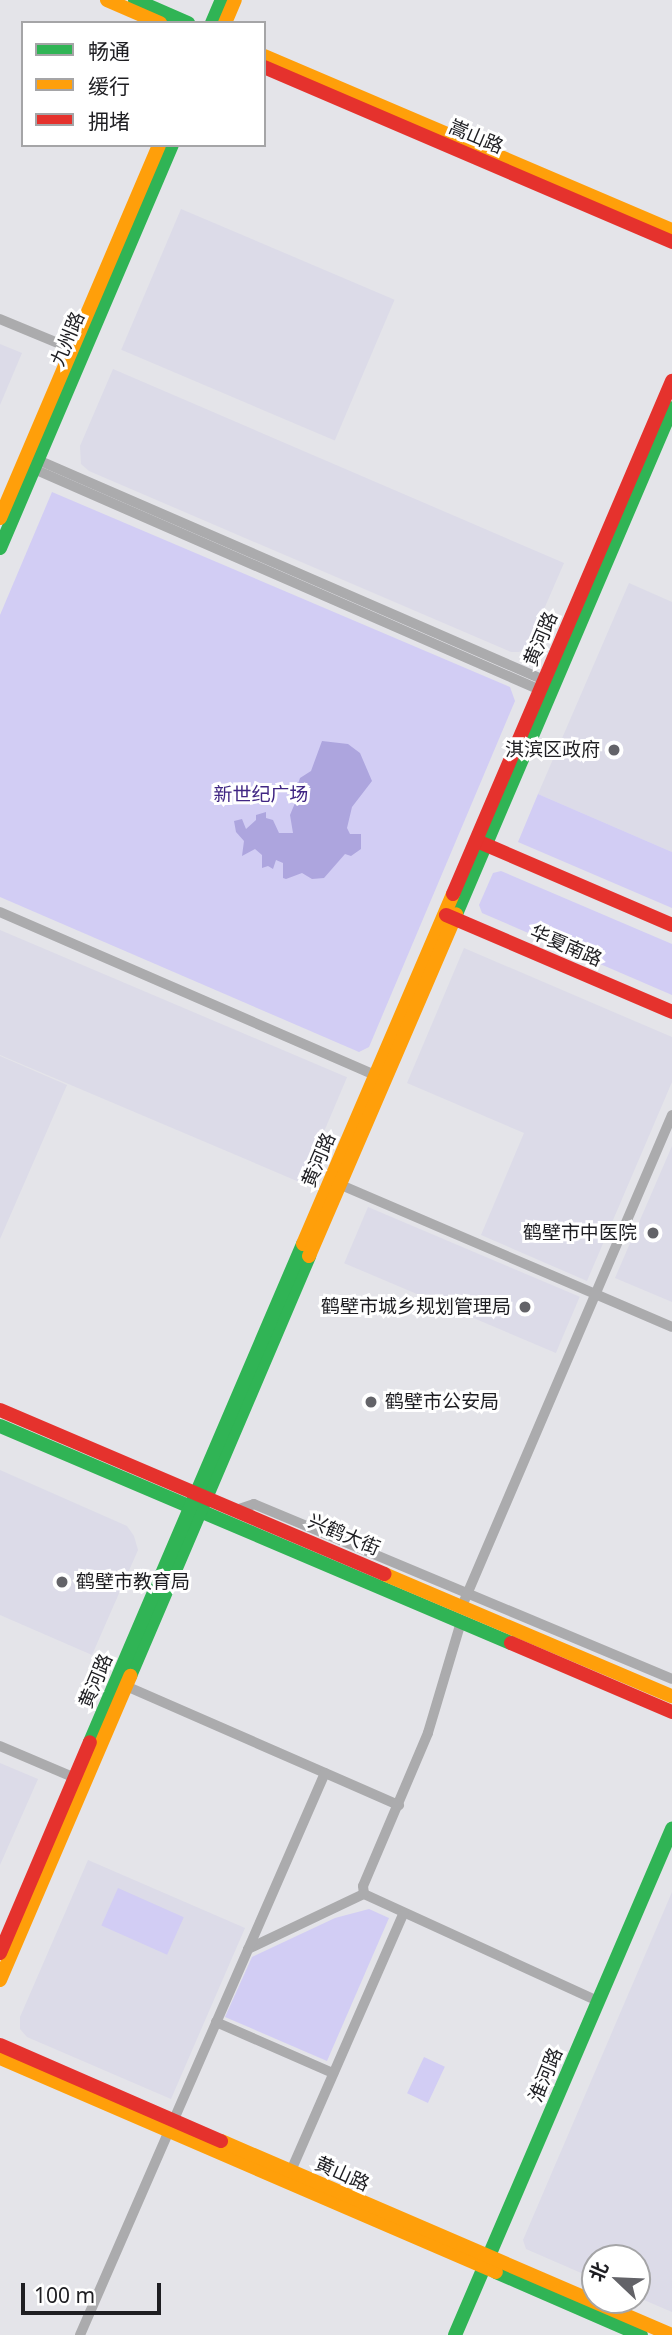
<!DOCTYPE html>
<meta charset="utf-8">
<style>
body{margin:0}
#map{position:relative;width:672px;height:2335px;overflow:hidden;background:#e4e4e9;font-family:"Noto Sans","Noto Sans SC",sans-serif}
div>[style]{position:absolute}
.built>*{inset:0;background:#dcdbe8;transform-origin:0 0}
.green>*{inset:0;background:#d2cdf4;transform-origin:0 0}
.water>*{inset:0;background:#ada5de}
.street>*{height:10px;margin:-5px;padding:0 5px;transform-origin:5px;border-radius:5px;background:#ababad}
.fast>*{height:14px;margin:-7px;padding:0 7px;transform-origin:7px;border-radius:7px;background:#30b455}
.slow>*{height:14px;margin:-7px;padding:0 7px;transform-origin:7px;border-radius:7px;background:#ff9f0a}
.jam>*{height:14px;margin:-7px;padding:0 7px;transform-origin:7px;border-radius:7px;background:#e5322d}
.dots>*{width:19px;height:19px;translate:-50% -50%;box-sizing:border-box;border:4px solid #fff;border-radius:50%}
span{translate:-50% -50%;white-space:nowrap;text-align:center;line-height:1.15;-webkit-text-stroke:6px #fff;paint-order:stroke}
.street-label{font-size:19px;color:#1e1e22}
.poi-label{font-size:19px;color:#1e1e22}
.right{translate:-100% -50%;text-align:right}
.left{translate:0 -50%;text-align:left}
.park-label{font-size:19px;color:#402683}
.legend{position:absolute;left:21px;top:21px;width:245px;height:126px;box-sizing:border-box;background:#fff;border:2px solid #a5a5a7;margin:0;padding:9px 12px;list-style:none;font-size:21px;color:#1e1e22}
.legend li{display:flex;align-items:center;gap:14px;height:35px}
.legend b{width:35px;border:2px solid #a5a5a7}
.north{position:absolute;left:581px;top:2244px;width:70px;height:70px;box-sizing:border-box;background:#fff;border:2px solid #a5a5a7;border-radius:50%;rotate:293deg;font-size:19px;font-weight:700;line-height:28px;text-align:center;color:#1e1e22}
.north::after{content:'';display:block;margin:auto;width:24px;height:32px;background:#636368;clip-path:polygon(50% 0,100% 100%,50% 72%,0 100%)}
.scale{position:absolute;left:21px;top:2283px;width:140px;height:32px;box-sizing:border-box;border:4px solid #1e1e22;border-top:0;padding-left:9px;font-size:21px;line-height:24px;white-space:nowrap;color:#1e1e22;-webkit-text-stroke:5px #fff;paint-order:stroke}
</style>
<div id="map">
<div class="built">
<i style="left:181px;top:209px;width:232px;height:153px;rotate:23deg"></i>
<i style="clip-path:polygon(0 344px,22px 353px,0 405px)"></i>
<i style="clip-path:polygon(113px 369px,564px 563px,528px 646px,519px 652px,511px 652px,89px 471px,81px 464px,80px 446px)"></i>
<i style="clip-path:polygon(629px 583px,672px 602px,672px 852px,538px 794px)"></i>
<i style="left:0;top:930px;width:377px;height:115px;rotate:23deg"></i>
<i style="clip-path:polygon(464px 948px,672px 1037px,672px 1082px,587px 1281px,481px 1235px,524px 1133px,407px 1083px)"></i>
<i style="clip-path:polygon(0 1056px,67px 1085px,0 1239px)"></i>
<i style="clip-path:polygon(672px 1146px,672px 1302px,615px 1278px)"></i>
<i style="left:368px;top:1207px;width:230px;height:61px;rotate:23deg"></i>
<i style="clip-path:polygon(0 1470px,127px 1526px,134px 1536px,138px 1550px,92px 1655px,0 1615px)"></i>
<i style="clip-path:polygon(0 1763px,38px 1779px,0 1865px)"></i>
<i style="clip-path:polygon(88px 1860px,245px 1928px,171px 2099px,27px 2037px,20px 2029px,20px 2017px)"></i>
<i style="clip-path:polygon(672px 1892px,672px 2312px,637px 2297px,637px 2258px,595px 2258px,595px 2279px,526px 2249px,523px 2240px)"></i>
</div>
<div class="green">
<i style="clip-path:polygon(52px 492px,510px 687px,515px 701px,369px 1047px,359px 1052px,0 897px,0 615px)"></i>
<i style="clip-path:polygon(538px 794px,672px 852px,672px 908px,518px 842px)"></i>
<i style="clip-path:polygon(501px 871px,672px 944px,672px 995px,482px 913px,479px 905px,493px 873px)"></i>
<i style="left:118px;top:1888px;width:72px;height:41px;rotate:24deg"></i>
<i style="clip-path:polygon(369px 1909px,389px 1918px,327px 2061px,225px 2017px,252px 1957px,335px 1918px)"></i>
<i style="left:424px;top:2057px;width:23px;height:40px;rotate:25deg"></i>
</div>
<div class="water">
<i style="clip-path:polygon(322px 741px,348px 744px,360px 753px,372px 781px,352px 807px,347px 828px,350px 834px,361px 834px,361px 849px,351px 856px,345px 854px,324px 878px,312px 879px,302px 873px,286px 879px,283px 878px,283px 863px,276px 860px,273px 869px,268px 866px,262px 868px,262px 855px,255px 849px,242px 856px,244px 841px,236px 832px,234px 821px,242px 819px,246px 829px,256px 820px,256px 815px,266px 812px,266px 818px,273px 820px,279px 833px,293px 833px,290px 815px,295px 803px,294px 795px,300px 778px,311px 771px)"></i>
</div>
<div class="street">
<i style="left:0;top:319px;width:78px;rotate:22.6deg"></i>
<i style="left:38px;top:460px;width:552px;rotate:23.5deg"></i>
<i style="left:34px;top:469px;width:552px;rotate:23.59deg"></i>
<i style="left:0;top:912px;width:414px;rotate:23.5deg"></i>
<i style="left:341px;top:1185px;width:360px;rotate:23.2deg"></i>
<i style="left:236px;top:1510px;width:19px;rotate:-18deg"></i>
<i style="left:254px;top:1504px;width:453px;rotate:22.7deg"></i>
<i style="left:462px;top:1606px;width:534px;rotate:-66.84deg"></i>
<i style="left:461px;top:1622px;width:116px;rotate:106.6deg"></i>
<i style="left:428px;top:1733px;width:166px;rotate:113deg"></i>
<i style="left:363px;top:1886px;width:8px;rotate:83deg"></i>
<i style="left:364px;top:1894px;width:257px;rotate:24.6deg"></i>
<i style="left:126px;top:1686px;width:298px;rotate:23.6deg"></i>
<i style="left:0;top:1746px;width:82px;rotate:23.1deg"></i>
<i style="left:248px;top:1949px;width:128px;rotate:-25.4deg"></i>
<i style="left:216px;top:2022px;width:128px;rotate:23.6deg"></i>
<i style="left:290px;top:2173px;width:283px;rotate:-66.4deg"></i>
<i style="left:80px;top:2335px;width:613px;rotate:-66.45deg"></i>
</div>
<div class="fast">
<i style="left:135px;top:0;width:58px;rotate:23.5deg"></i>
<i style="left:212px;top:23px;width:25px;rotate:-67deg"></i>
<i style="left:0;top:548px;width:438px;rotate:-66.9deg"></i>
<i style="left:456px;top:914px;width:550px;rotate:-66.88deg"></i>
<i style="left:0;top:1426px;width:555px;rotate:23.01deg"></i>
<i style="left:130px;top:1676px;width:457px;rotate:-66.9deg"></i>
<i style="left:90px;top:1742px;width:542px;rotate:-66.84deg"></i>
<i style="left:496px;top:2272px;width:158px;rotate:23.5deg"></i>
<i style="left:455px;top:2335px;width:551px;rotate:-66.79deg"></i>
</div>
<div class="slow">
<i style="left:107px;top:0;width:58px;rotate:23.5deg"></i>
<i style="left:225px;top:23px;width:25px;rotate:-67deg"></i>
<i style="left:264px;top:56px;width:444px;rotate:23.1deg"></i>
<i style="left:0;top:518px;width:405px;rotate:-66.9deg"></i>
<i style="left:303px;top:1244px;width:381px;rotate:-66.8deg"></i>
<i style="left:309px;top:1256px;width:372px;rotate:-66.7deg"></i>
<i style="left:384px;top:1574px;width:313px;rotate:23deg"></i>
<i style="left:0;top:1980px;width:331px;rotate:-66.8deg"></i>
<i style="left:0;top:2058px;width:540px;rotate:23.34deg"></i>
<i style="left:221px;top:2141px;width:490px;rotate:23.3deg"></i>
</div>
<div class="jam">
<i style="left:264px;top:67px;width:444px;rotate:23.2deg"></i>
<i style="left:477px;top:841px;width:212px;rotate:23.3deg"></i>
<i style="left:453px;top:894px;width:558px;rotate:-66.88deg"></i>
<i style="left:446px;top:915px;width:246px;rotate:23.2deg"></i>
<i style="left:0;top:1410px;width:418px;rotate:23.1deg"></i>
<i style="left:511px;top:1643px;width:175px;rotate:23.2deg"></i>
<i style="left:0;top:1953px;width:229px;rotate:-66.9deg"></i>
<i style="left:0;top:2045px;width:241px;rotate:23.5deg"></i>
</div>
<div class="dots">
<i style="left:614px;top:750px;background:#636368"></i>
<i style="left:653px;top:1233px;background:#636368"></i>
<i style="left:525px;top:1307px;background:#636368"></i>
<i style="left:371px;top:1402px;background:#636368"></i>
<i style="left:62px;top:1582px;background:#636368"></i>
</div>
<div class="street-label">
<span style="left:476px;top:137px;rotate:23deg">嵩山路</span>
<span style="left:68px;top:339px;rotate:-67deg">九州路</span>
<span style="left:541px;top:639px;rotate:-67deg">黄河路</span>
<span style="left:566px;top:946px;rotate:23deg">华夏南路</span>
<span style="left:319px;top:1160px;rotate:-67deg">黄河路</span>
<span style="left:344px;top:1535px;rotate:23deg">兴鹤大街</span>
<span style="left:96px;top:1681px;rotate:-67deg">黄河路</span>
<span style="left:546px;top:2075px;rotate:-67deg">淮河路</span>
<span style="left:342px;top:2174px;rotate:24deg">黄山路</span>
</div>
<div class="poi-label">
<span class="right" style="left:600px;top:750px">淇滨区政府</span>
<span class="right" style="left:637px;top:1233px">鹤壁市中医院</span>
<span class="right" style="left:511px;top:1307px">鹤壁市城乡规划管理局</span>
<span class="left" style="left:385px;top:1402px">鹤壁市公安局</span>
<span class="left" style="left:76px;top:1582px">鹤壁市教育局</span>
</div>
<div class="park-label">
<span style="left:261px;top:795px">新世纪广场</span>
</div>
<ul class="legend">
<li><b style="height:9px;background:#30b455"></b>畅通</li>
<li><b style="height:9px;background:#ff9f0a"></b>缓行</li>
<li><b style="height:9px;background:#e5322d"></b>拥堵</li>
</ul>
<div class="north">北</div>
<div class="scale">100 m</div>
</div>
